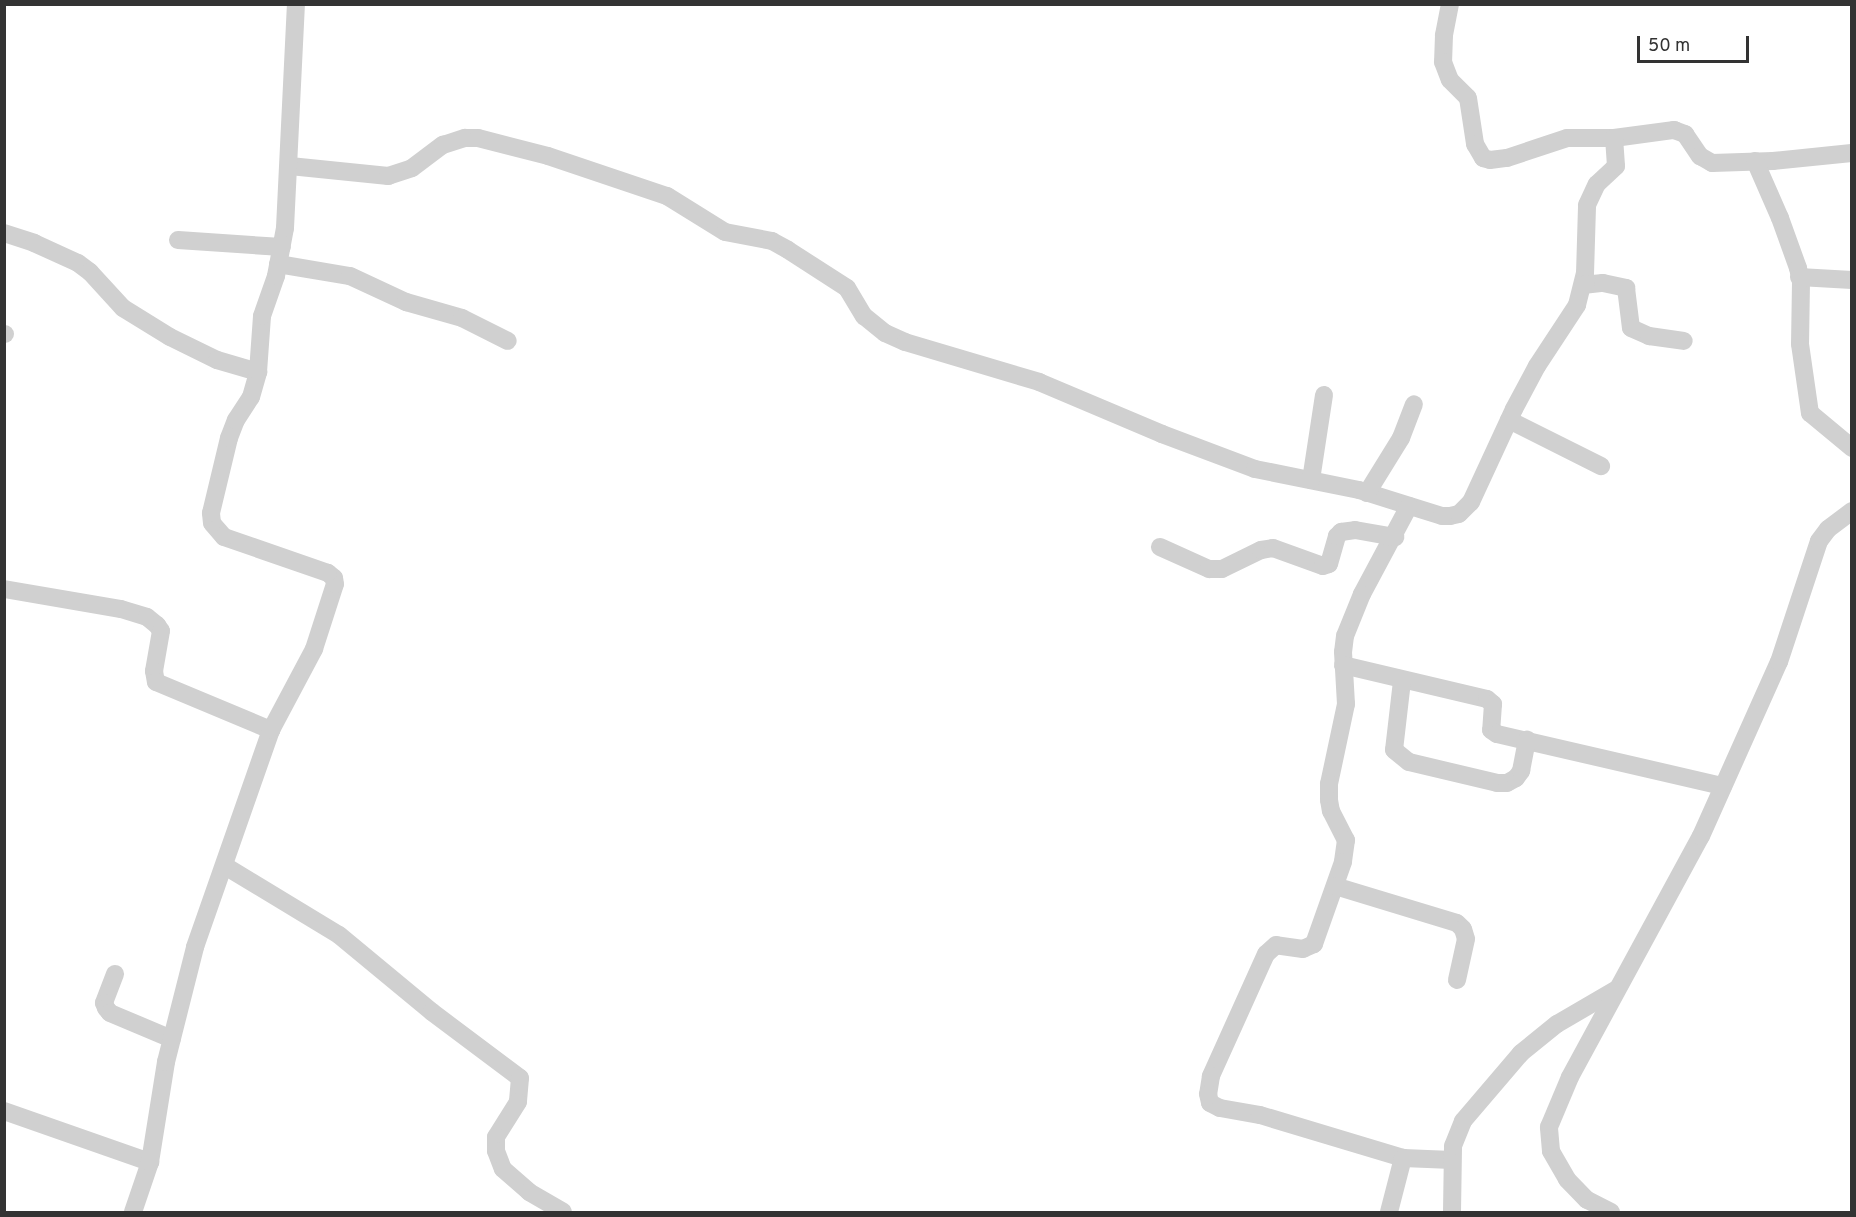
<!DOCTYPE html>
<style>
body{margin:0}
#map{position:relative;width:1856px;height:1217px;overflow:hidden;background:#fff;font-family:Overpass,sans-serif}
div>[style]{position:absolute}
.minor>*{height:18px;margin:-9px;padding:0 9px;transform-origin:9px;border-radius:9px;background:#d0d0d0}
span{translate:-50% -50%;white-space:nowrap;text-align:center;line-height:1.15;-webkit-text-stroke:6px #fff;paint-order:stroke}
.frame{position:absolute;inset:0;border:6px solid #333;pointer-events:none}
.scale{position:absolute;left:1637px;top:36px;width:112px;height:27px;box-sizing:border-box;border:3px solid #333;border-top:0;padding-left:8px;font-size:18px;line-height:21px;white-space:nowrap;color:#333;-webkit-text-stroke:4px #fff;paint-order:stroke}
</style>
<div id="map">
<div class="minor">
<i style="left:1450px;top:4px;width:32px;rotate:101deg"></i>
<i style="left:1444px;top:35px;width:27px;rotate:92deg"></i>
<i style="left:1443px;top:62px;width:19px;rotate:69deg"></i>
<i style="left:1450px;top:80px;width:25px;rotate:45deg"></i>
<i style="left:1468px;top:98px;width:47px;rotate:81.3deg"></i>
<i style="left:1475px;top:144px;width:16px;rotate:60deg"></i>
<i style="left:1483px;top:158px;width:7px;rotate:16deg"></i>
<i style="left:1490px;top:160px;width:17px;rotate:-7deg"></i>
<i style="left:1507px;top:158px;width:63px;rotate:-18.4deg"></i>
<i style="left:1567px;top:138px;width:47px"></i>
<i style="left:1614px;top:138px;width:61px;rotate:-7.6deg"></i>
<i style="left:1674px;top:130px;width:12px;rotate:20deg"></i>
<i style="left:1685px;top:134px;width:27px;rotate:56deg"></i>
<i style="left:1700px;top:156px;width:14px;rotate:30deg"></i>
<i style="left:1712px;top:163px;width:61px;rotate:-1.9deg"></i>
<i style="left:1773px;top:161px;width:79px;rotate:-5.8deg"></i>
<i style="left:1755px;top:161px;width:62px;rotate:66.3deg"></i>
<i style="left:1780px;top:218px;width:53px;rotate:70.2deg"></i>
<i style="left:1798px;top:268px;width:14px;rotate:78deg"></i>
<i style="left:1801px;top:282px;width:62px;rotate:90.9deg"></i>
<i style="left:1800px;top:344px;width:70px;rotate:81.8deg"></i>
<i style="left:1810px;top:413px;width:55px;rotate:39.8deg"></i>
<i style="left:290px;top:166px;width:99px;rotate:5.8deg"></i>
<i style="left:388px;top:176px;width:25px;rotate:-18deg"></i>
<i style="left:412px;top:168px;width:39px;rotate:-37deg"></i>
<i style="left:443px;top:145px;width:23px;rotate:-18deg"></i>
<i style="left:465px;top:138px;width:13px"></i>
<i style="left:478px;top:138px;width:72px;rotate:14.4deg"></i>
<i style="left:548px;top:156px;width:126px;rotate:18.6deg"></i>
<i style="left:667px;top:196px;width:68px;rotate:31.8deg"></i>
<i style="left:725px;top:232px;width:48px;rotate:10.8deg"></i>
<i style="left:772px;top:241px;width:18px;rotate:29deg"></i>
<i style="left:788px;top:250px;width:70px;rotate:32.8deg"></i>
<i style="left:847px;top:288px;width:33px;rotate:59deg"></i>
<i style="left:864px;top:316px;width:27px;rotate:39deg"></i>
<i style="left:885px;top:333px;width:22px;rotate:24deg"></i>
<i style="left:905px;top:342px;width:140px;rotate:16.6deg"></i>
<i style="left:1039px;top:382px;width:134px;rotate:22.9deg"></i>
<i style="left:1162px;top:434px;width:99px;rotate:20.6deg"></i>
<i style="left:1255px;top:469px;width:106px;rotate:11.4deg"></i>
<i style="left:1359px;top:490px;width:87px;rotate:17.4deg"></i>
<i style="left:1442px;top:516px;width:8px"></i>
<i style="left:1450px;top:516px;width:9px;rotate:-13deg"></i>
<i style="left:1459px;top:514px;width:17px;rotate:-45deg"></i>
<i style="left:1471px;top:502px;width:102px;rotate:-65.2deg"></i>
<i style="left:1514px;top:409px;width:49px;rotate:-61.9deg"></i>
<i style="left:1537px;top:366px;width:73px;rotate:-56.7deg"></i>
<i style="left:1577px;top:305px;width:32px;rotate:-76deg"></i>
<i style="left:1585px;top:274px;width:69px;rotate:-88.3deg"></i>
<i style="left:1587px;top:205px;width:23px;rotate:-65deg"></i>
<i style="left:1597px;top:184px;width:26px;rotate:-43deg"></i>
<i style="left:1616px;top:166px;width:28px;rotate:-94deg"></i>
<i style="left:4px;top:233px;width:32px;rotate:18deg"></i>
<i style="left:34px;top:243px;width:48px;rotate:24.4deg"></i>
<i style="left:78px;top:263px;width:15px;rotate:37deg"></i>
<i style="left:90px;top:272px;width:49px;rotate:47.5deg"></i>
<i style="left:123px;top:308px;width:55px;rotate:31.7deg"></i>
<i style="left:170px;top:337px;width:52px;rotate:26.1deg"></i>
<i style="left:217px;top:360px;width:43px;rotate:16.3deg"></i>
<i style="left:178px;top:240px;width:104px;rotate:3.9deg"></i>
<i style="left:278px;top:264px;width:73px;rotate:9.5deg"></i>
<i style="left:350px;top:276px;width:62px;rotate:24.9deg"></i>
<i style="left:406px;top:302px;width:58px;rotate:15.9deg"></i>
<i style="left:462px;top:318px;width:51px;rotate:26.6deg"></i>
<i style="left:1799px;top:277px;width:53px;rotate:3.2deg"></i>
<i style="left:1583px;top:285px;width:20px;rotate:-6deg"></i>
<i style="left:1603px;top:283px;width:24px;rotate:12deg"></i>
<i style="left:1626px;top:288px;width:40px;rotate:82.9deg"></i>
<i style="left:1631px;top:328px;width:20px;rotate:24deg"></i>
<i style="left:1649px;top:336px;width:35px;rotate:8deg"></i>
<i style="left:4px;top:334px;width:1px"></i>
<i style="left:1509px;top:420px;width:103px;rotate:26.6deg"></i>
<i style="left:1311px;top:480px;width:86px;rotate:-81.3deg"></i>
<i style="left:1367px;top:493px;width:65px;rotate:-58.3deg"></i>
<i style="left:1401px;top:438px;width:36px;rotate:-69deg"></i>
<i style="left:1409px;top:506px;width:100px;rotate:118.1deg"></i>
<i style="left:1362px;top:594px;width:45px;rotate:112deg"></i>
<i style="left:1345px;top:636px;width:16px;rotate:97deg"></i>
<i style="left:1343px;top:652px;width:52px;rotate:86.7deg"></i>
<i style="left:1346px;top:704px;width:82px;rotate:102deg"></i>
<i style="left:1329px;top:784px;width:16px;rotate:90deg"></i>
<i style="left:1329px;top:800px;width:11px;rotate:80deg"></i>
<i style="left:1331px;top:811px;width:33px;rotate:63deg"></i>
<i style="left:1346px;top:840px;width:22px;rotate:98deg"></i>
<i style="left:1343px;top:862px;width:87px;rotate:109.5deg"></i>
<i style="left:1314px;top:944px;width:12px;rotate:156deg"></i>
<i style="left:1303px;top:949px;width:27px;rotate:-172deg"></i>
<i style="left:1276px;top:945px;width:13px;rotate:138deg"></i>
<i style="left:1266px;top:954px;width:134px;rotate:114.3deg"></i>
<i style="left:1211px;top:1076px;width:18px;rotate:99deg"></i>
<i style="left:1208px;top:1094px;width:9px;rotate:77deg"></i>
<i style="left:1210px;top:1103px;width:11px;rotate:27deg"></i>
<i style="left:1220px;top:1108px;width:41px;rotate:9.9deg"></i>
<i style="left:1260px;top:1115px;width:149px;rotate:16.7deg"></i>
<i style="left:1403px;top:1158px;width:49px;rotate:2.3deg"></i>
<i style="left:1160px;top:547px;width:54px;rotate:24.2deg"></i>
<i style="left:1209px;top:569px;width:13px"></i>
<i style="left:1222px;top:569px;width:43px;rotate:-26deg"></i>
<i style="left:1261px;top:550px;width:12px;rotate:-9deg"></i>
<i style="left:1273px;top:548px;width:53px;rotate:19.8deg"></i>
<i style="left:1323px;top:566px;width:6px;rotate:-18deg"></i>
<i style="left:1329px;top:564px;width:29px;rotate:-74deg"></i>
<i style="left:1337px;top:536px;width:6px;rotate:-45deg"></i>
<i style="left:1341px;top:532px;width:14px;rotate:-8deg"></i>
<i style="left:1355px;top:530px;width:41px;rotate:9.9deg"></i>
<i style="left:4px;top:589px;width:119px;rotate:9.7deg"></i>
<i style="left:121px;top:609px;width:27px;rotate:17deg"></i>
<i style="left:147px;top:617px;width:13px;rotate:39deg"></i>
<i style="left:157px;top:625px;width:7px;rotate:56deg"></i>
<i style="left:161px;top:631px;width:41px;rotate:99.9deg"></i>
<i style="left:154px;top:671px;width:11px;rotate:80deg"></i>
<i style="left:156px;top:682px;width:125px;rotate:22.7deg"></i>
<i style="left:1343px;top:665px;width:148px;rotate:13.3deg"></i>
<i style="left:1487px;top:699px;width:8px;rotate:40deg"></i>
<i style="left:1493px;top:704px;width:26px;rotate:94deg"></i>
<i style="left:1491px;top:730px;width:7px;rotate:34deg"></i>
<i style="left:1497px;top:734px;width:232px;rotate:13deg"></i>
<i style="left:1402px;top:681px;width:69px;rotate:96.6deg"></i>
<i style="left:1394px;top:750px;width:19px;rotate:39deg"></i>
<i style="left:1409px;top:762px;width:90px;rotate:13.4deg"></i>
<i style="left:1497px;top:783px;width:10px"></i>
<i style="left:1507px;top:783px;width:10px;rotate:-29deg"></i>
<i style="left:1516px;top:778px;width:9px;rotate:-54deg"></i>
<i style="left:1521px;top:771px;width:32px;rotate:-79deg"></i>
<i style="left:225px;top:866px;width:133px;rotate:31.2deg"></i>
<i style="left:339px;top:935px;width:121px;rotate:39.6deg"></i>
<i style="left:432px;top:1012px;width:110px;rotate:36.9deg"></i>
<i style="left:520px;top:1078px;width:24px;rotate:95deg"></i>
<i style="left:518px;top:1102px;width:41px;rotate:122.2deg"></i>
<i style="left:496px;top:1137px;width:14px;rotate:90deg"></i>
<i style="left:496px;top:1151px;width:19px;rotate:69deg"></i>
<i style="left:503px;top:1169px;width:35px;rotate:41deg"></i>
<i style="left:529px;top:1192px;width:39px;rotate:30deg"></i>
<i style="left:1335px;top:886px;width:127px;rotate:16.9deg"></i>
<i style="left:1457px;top:923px;width:8px;rotate:45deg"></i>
<i style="left:1463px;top:929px;width:10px;rotate:73deg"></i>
<i style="left:1466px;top:939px;width:42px;rotate:102.4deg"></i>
<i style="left:115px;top:974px;width:31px;rotate:111deg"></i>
<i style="left:104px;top:1003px;width:5px;rotate:68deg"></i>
<i style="left:106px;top:1008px;width:6px;rotate:51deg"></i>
<i style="left:110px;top:1013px;width:67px;rotate:22.8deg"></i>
<i style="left:4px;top:1111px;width:155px;rotate:19.3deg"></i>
<i style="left:133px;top:1212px;width:53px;rotate:-71.2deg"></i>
<i style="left:150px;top:1162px;width:101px;rotate:-80.9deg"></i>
<i style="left:166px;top:1062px;width:119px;rotate:-75.8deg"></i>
<i style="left:195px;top:947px;width:230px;rotate:-70.7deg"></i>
<i style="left:271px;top:730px;width:92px;rotate:-62deg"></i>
<i style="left:314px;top:649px;width:68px;rotate:-72.1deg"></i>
<i style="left:335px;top:584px;width:6px;rotate:-99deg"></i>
<i style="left:334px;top:578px;width:8px;rotate:-140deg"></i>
<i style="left:328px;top:573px;width:110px;rotate:-160.9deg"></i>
<i style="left:224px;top:537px;width:18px;rotate:-131deg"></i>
<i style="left:212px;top:523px;width:10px;rotate:-96deg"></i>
<i style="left:211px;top:513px;width:77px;rotate:-76.5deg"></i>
<i style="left:229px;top:438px;width:19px;rotate:-69deg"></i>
<i style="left:236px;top:420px;width:27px;rotate:-57deg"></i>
<i style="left:251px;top:397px;width:26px;rotate:-74deg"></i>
<i style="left:258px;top:372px;width:56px;rotate:-85.9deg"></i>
<i style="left:262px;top:316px;width:42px;rotate:-70.7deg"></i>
<i style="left:276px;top:276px;width:49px;rotate:-79.4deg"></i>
<i style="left:285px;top:228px;width:224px;rotate:-87.2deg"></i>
<i style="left:1389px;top:1212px;width:56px;rotate:-75.5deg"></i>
<i style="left:1452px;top:1212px;width:66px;rotate:-89.1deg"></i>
<i style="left:1453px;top:1146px;width:27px;rotate:-68deg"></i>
<i style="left:1463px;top:1121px;width:89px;rotate:-49.5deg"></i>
<i style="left:1521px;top:1053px;width:46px;rotate:-38.9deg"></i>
<i style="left:1557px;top:1024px;width:69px;rotate:-30.3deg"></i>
<i style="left:1611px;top:1212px;width:27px;rotate:-153deg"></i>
<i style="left:1587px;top:1200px;width:29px;rotate:-134deg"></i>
<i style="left:1567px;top:1179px;width:32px;rotate:-120deg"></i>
<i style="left:1551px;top:1151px;width:24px;rotate:-95deg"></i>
<i style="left:1549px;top:1127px;width:54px;rotate:-67.2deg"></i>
<i style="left:1570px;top:1077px;width:274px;rotate:-61.5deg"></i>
<i style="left:1701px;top:836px;width:191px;rotate:-65.9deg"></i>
<i style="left:1779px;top:662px;width:127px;rotate:-71.7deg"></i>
<i style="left:1819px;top:541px;width:15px;rotate:-53deg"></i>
<i style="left:1828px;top:529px;width:30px;rotate:-37deg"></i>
</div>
<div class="frame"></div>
<div class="scale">50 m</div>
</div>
